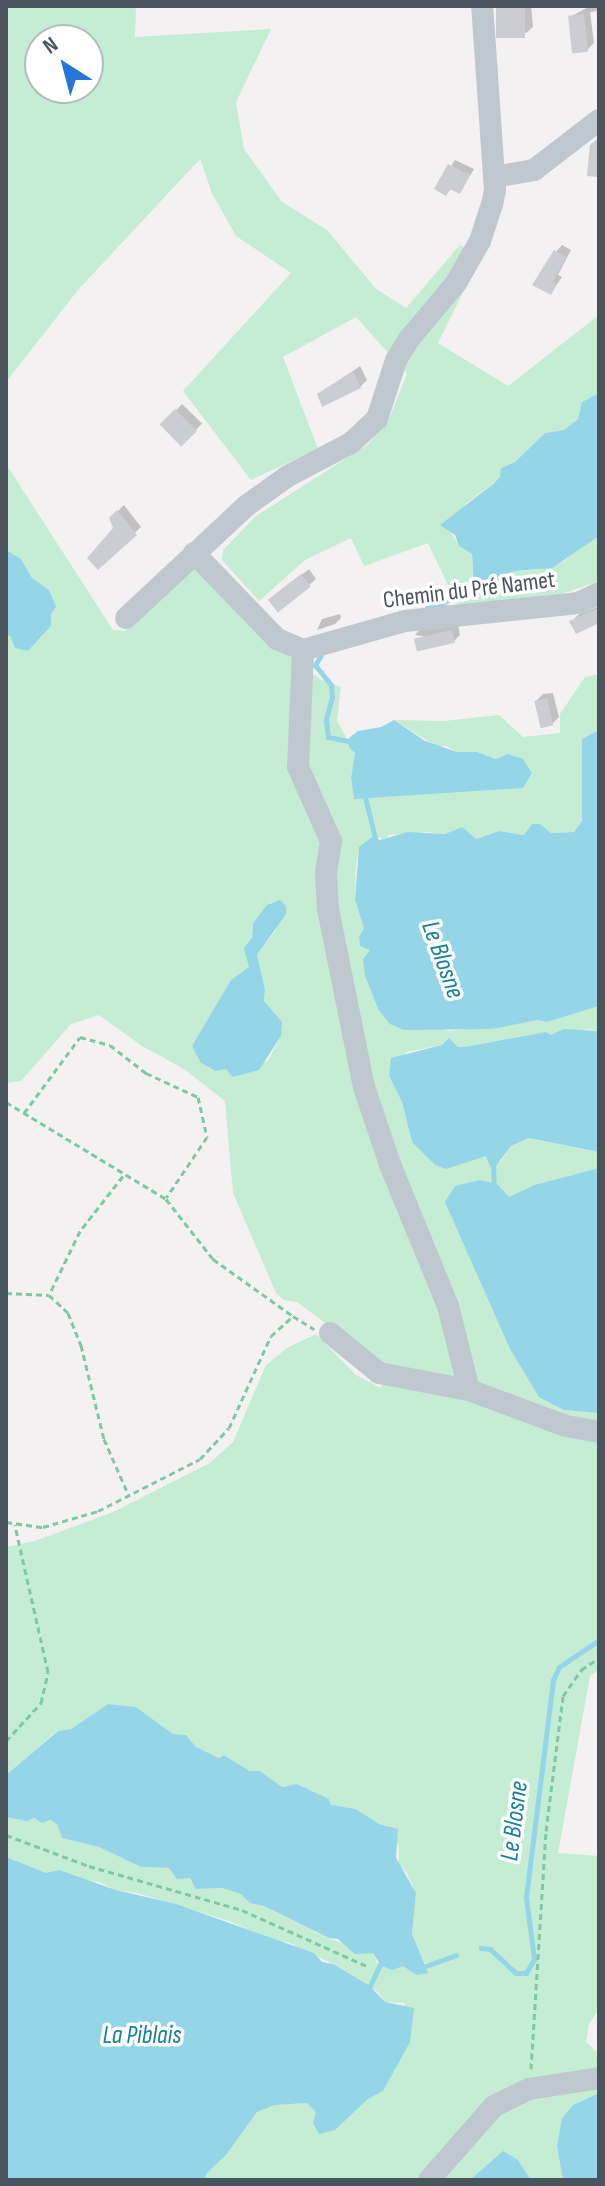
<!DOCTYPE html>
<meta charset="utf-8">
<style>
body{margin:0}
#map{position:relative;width:605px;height:2186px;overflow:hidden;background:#f3f1f1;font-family:"Sofia Sans Condensed",sans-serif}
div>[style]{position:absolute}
.green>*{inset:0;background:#c4edd4}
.water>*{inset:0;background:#94d6e7}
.shadow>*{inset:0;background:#0003;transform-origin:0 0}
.stream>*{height:5px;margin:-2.5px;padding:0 2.5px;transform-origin:2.5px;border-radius:2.5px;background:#94d6e7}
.building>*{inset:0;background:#cccdd3;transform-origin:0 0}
.path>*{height:3px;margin-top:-1.5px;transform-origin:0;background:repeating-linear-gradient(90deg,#7ec9a4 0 6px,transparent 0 10px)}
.minor>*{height:22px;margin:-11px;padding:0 11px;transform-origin:11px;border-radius:11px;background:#c0c8cf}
span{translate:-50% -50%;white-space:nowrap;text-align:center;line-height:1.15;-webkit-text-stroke:7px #fff;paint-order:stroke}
.street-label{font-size:24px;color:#4a545d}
.water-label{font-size:26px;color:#17819d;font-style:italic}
.frame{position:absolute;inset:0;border:8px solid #4a545d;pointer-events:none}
.north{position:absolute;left:24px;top:24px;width:80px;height:80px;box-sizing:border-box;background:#fff;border:2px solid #b7bbbe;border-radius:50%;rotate:324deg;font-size:22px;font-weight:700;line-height:32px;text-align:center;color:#4a545d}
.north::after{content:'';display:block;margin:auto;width:28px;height:36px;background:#2675d8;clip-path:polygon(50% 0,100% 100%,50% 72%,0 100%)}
</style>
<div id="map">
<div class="green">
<i style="clip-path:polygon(evenodd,6px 6px,233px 6px,136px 7px,135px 37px,271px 29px,236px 102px,244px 149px,282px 202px,327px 230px,376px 289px,406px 308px,460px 245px,481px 256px,438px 343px,508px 386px,599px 315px,599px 393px,582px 402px,578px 419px,564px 430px,545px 433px,515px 462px,501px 468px,501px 477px,467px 503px,455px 515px,449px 529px,459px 546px,472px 554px,473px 583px,487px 588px,496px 578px,515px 571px,536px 570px,564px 561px,577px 549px,599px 536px,599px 581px,553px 597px,458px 606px,428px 543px,364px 566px,351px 538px,305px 560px,259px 601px,222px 560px,223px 550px,256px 516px,367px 445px,388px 421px,407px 374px,356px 317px,283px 357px,318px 449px,251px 480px,183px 391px,291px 273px,236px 236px,212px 193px,200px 159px,78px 290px,6px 382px,6px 6px,40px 40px,88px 40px,88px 88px,40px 88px,40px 40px)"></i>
<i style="clip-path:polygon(evenodd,6px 464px,113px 630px,125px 631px,193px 564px,293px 659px,320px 679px,341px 687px,337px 721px,355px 753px,351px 778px,354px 799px,497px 759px,477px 752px,457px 752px,446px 746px,436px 746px,394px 720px,444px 721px,499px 715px,523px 737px,560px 733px,560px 714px,585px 677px,599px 674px,599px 730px,582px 740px,582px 821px,574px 832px,551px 833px,540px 825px,524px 835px,499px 831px,475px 839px,462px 827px,445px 834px,427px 832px,389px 835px,385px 840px,377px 837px,359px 847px,356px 866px,355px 900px,364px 928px,359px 937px,360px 945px,370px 950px,365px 976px,378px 1009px,449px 1031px,538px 1020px,547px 1022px,599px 1006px,599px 1031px,589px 1029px,551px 1035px,546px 1032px,464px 1047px,458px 1047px,449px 1039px,442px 1045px,406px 1052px,389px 1076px,402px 1102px,412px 1142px,446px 1169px,475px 1157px,486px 1156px,500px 1162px,511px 1146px,529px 1138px,599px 1152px,599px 1168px,534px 1185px,509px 1197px,496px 1315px,510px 1349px,564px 1410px,599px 1413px,599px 1670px,590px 1676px,558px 1853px,599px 1856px,599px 2009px,589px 2024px,586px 2042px,599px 2054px,599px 2093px,573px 2105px,562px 2118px,557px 2146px,563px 2180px,531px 2180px,518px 2160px,470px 2180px,205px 2180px,207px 2173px,226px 2155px,257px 2112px,275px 2105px,307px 2103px,335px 2130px,368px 2099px,383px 2091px,405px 2003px,385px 2002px,378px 1992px,333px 1964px,287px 1942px,273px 1941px,229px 1921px,137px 1893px,116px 1890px,99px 1882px,46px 1874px,6px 1857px,6px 1817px,49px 1820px,57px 1824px,62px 1838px,99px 1847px,141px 1867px,169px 1868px,190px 1878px,197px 1889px,222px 1888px,242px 1894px,250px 1903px,264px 1906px,328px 1938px,373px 1953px,377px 1963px,427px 1967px,418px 1955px,412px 1934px,416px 1893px,405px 1870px,398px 1864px,399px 1847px,388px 1826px,379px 1824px,356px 1809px,331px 1805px,329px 1799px,297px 1784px,282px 1787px,260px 1771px,250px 1771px,225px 1755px,219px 1758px,196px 1747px,186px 1735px,173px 1734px,136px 1707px,108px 1704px,71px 1729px,57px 1731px,6px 1775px,6px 1547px,35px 1541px,113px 1512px,210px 1463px,233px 1442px,266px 1365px,287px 1348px,316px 1334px,356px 1375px,381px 1388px,383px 1366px,297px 1302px,284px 1300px,276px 1293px,233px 1193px,225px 1101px,184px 1069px,142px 1046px,99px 1015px,71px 1024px,21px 1081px,6px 1083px,6px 635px,10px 635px,15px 648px,28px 651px,51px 626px,49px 590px,32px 578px,21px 559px,6px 550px,6px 464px,272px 901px,276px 930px,257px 955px,265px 989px,264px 1001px,281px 1036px,267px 1062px,192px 1047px,231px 980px,249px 967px,253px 923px,272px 901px)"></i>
</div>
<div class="water">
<i style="clip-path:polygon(599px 393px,599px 536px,552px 568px,515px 571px,496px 578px,487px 588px,474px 589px,472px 554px,459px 546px,455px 535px,440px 525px,493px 484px,500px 477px,501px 468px,515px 462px,545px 433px,564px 430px,578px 419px,582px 402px)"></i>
<i style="clip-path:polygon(6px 550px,21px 559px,32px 578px,49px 590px,56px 607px,51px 614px,51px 626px,28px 651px,15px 648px,10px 636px,6px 635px)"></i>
<i style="clip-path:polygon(394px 720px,425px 741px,457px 752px,477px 752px,496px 759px,508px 754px,523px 759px,532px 773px,523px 788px,354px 799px,351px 778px,355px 753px,349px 747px,349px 738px,358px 731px,381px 727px)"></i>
<i style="clip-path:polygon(599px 730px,599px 1006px,547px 1022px,537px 1020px,492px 1029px,404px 1030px,390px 1024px,378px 1009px,365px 976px,363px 959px,370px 950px,360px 946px,359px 937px,364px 928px,355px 900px,359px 847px,372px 837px,380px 840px,408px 832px,445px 834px,462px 827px,476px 839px,499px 831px,524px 835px,532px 824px,540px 824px,551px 833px,574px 832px,582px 821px,582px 739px)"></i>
<i style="clip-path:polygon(280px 900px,286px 906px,286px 914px,257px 955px,265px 989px,264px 1001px,282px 1022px,281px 1036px,259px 1070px,233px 1077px,226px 1069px,216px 1071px,201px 1063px,192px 1046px,231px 980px,249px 967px,244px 948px,252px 938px,253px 923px,267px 905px)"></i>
<i style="clip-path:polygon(564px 1029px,599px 1031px,599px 1152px,529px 1138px,511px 1146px,495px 1167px,490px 1166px,486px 1156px,446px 1169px,435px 1165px,412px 1142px,402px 1102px,389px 1076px,391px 1058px,442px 1045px,449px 1038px,458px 1047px,464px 1047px,546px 1032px,551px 1035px)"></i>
<i style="clip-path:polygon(599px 1168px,599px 1413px,564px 1410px,539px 1397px,510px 1349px,445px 1202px,455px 1186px,480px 1180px,497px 1184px,509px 1197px,534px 1185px)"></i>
<i style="clip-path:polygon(108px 1704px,136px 1707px,173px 1734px,186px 1735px,196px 1747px,219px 1758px,224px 1755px,250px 1771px,260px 1771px,282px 1787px,297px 1784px,329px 1799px,331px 1805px,356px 1809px,379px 1824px,398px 1829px,396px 1858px,416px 1893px,412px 1934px,428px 1973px,417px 1975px,403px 1966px,393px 1970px,381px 1966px,373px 1953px,355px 1954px,338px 1939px,329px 1938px,264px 1906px,250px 1903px,241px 1894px,222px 1888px,196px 1889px,190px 1878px,177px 1879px,169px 1868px,141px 1867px,99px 1847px,62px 1838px,57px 1824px,50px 1820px,42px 1823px,34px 1818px,27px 1821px,6px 1817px,6px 1775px,58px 1731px,71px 1729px)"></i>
<i style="clip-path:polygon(6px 1857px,46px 1873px,59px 1870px,116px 1890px,176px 1904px,314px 1953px,322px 1962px,333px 1964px,370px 1986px,385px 2002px,414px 2008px,410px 2042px,383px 2091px,368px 2099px,335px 2130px,319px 2134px,313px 2123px,316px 2112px,307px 2103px,275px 2105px,257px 2112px,226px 2155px,207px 2173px,205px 2180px,6px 2180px)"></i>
<i style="clip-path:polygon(599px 2093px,599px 2180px,563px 2180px,557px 2146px,562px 2118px,573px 2105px)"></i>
<i style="clip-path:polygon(503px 2151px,518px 2160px,531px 2180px,470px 2180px)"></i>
</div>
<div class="shadow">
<i style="clip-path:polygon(497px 6px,531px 6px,533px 27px,526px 33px)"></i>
<i style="clip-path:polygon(590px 6px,599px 6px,599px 11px,590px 12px,594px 43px,587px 50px,570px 17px)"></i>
<i style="clip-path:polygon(455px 160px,474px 169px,460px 192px,452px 188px,446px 194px,437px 189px)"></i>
<i style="clip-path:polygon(562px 245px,571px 250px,558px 275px,562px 277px,551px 293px,556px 252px)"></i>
<i style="clip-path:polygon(360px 366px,367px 380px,360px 387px,319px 395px)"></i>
<i style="left:182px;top:404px;width:28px;height:28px;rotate:44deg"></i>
<i style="clip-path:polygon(124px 505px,141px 527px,98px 567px,115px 528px,111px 518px)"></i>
<i style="clip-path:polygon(309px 569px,316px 579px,309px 585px,277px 594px)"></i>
<i style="clip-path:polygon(599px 606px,599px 620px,571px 622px,578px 615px)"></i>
<i style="clip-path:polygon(340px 614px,341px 618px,335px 624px,317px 630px,322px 619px)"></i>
<i style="clip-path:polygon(458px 625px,460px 635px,454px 641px,415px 635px,421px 628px)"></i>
<i style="clip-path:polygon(553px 693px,559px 717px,552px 724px,536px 701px,543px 694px)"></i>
</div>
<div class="stream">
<i style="left:427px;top:608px;width:16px;rotate:-15deg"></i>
<i style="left:442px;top:604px;width:42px;rotate:-35.2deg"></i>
<i style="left:321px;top:655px;width:12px;rotate:121deg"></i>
<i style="left:315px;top:665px;width:26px;rotate:51deg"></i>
<i style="left:331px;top:685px;width:12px;rotate:85deg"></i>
<i style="left:332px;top:697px;width:24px;rotate:105deg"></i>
<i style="left:326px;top:720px;width:17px;rotate:83deg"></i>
<i style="left:328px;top:737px;width:25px;rotate:11deg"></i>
<i style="left:364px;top:793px;width:50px;rotate:76.2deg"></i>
<i style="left:493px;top:1163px;width:25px;rotate:88deg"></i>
<i style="left:481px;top:1948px;width:9px;rotate:6deg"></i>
<i style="left:490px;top:1949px;width:35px;rotate:43deg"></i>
<i style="left:516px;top:1973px;width:10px"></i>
<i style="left:526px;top:1973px;width:16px;rotate:-60deg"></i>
<i style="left:534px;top:1959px;width:63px;rotate:-97.4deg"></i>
<i style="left:526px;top:1897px;width:219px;rotate:-82.9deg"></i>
<i style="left:553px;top:1680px;width:14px;rotate:-65deg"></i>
<i style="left:559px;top:1667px;width:48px;rotate:-34deg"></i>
<i style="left:423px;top:1967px;width:35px;rotate:-20deg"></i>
<i style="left:368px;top:1990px;width:33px;rotate:-65deg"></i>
</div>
<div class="building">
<i style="left:496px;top:6px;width:29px;height:32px"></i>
<i style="left:584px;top:14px;width:38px;height:16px;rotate:84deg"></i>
<i style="clip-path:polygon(596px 140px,599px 140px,599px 177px,587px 176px,590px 145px)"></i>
<i style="clip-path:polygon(448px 164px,470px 175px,460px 194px,450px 189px,446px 196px,434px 189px)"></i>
<i style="clip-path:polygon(554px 250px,566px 257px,553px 282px,557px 284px,551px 295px,532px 285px)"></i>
<i style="clip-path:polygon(353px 371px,361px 388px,322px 407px,317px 394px)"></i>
<i style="left:175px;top:409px;width:31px;height:22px;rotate:45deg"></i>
<i style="clip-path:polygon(117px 510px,137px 535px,98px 570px,87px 558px,113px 528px,109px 518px)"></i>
<i style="left:301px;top:574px;width:16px;height:42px;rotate:52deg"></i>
<i style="clip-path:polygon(599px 608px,599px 623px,576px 634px,569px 621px)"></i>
<i style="left:452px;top:630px;width:13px;height:39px;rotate:77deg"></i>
<i style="left:547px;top:698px;width:28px;height:13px;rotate:77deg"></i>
</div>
<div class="path">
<i style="left:6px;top:1102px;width:187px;rotate:31.2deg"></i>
<i style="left:166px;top:1199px;width:76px;rotate:51.9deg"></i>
<i style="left:213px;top:1259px;width:98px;rotate:35.5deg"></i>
<i style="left:24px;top:1113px;width:94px;rotate:-53.6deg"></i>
<i style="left:80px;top:1037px;width:31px;rotate:15deg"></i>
<i style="left:110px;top:1045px;width:46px;rotate:37.9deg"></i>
<i style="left:146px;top:1073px;width:57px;rotate:24.8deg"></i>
<i style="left:198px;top:1097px;width:41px;rotate:77.3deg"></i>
<i style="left:207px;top:1137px;width:73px;rotate:123.9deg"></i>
<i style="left:123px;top:1176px;width:70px;rotate:128deg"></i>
<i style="left:80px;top:1231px;width:71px;rotate:115.8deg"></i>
<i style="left:49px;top:1295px;width:26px;rotate:43deg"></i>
<i style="left:68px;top:1313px;width:35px;rotate:68deg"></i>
<i style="left:81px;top:1345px;width:97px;rotate:76.3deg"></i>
<i style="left:104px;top:1439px;width:62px;rotate:66.3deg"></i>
<i style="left:6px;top:1293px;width:43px;rotate:2.7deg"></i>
<i style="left:6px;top:1522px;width:37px;rotate:8deg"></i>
<i style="left:43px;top:1527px;width:57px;rotate:-16.2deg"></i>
<i style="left:98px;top:1511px;width:114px;rotate:-27deg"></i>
<i style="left:200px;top:1459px;width:42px;rotate:-46.9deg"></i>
<i style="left:229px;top:1428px;width:101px;rotate:-65.5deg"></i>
<i style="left:271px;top:1336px;width:30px;rotate:-42deg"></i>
<i style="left:293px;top:1316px;width:25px;rotate:32deg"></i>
<i style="left:6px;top:1741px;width:52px;rotate:-47.4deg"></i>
<i style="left:41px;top:1703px;width:32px;rotate:-77deg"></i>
<i style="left:48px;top:1672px;width:151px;rotate:-102.7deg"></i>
<i style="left:6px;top:1835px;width:89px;rotate:20.5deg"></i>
<i style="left:89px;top:1866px;width:159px;rotate:16deg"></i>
<i style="left:242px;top:1910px;width:139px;rotate:24.2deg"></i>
<i style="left:531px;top:2069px;width:238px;rotate:-86.4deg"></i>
<i style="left:546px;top:1831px;width:136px;rotate:-82.8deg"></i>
<i style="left:563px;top:1696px;width:32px;rotate:-55deg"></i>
<i style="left:581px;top:1670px;width:22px;rotate:-34deg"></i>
</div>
<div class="minor">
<i style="left:494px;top:177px;width:41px;rotate:-9.9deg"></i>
<i style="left:534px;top:170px;width:82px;rotate:-37.6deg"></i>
<i style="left:194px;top:553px;width:120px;rotate:46deg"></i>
<i style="left:277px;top:639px;width:28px;rotate:23deg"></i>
<i style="left:303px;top:650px;width:106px;rotate:-15.9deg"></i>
<i style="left:405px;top:621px;width:174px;rotate:-5.9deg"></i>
<i style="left:578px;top:603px;width:23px;rotate:-25deg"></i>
<i style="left:126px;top:618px;width:164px;rotate:-43deg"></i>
<i style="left:246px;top:506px;width:52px;rotate:-35.5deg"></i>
<i style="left:288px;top:476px;width:71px;rotate:-27.6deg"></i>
<i style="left:351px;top:443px;width:35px;rotate:-43deg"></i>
<i style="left:377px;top:419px;width:62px;rotate:-72.1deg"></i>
<i style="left:396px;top:360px;width:26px;rotate:-58deg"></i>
<i style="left:410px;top:338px;width:72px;rotate:-50.1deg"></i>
<i style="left:456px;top:283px;width:48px;rotate:-60.3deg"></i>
<i style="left:480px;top:241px;width:38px;rotate:-72deg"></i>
<i style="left:492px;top:205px;width:15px;rotate:-79deg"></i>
<i style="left:495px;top:190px;width:184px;rotate:-94deg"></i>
<i style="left:303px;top:650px;width:117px;rotate:92.4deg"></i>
<i style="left:298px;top:767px;width:81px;rotate:66deg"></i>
<i style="left:331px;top:841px;width:32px;rotate:99deg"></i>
<i style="left:326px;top:873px;width:36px;rotate:87deg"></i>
<i style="left:328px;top:909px;width:182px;rotate:78.6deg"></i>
<i style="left:364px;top:1087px;width:84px;rotate:71.4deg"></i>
<i style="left:391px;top:1167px;width:150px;rotate:67.7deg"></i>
<i style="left:448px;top:1306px;width:87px;rotate:76deg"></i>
<i style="left:330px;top:1333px;width:63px;rotate:39.2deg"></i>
<i style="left:379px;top:1373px;width:92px;rotate:10.7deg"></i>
<i style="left:469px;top:1390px;width:103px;rotate:20.4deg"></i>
<i style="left:566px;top:1426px;width:34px;rotate:10deg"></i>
<i style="left:429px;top:2180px;width:98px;rotate:-48.7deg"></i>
<i style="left:494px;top:2106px;width:39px;rotate:-26deg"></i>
<i style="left:529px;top:2089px;width:71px;rotate:-8.9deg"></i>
</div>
<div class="street-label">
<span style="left:469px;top:590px;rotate:-7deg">Chemin du Pré Namet</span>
</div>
<div class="water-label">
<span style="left:442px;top:960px;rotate:70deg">Le Blosne</span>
<span style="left:515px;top:1821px;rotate:-83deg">Le Blosne</span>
<span style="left:142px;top:2036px">La Piblais</span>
</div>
<div class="frame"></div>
<div class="north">N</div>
</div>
